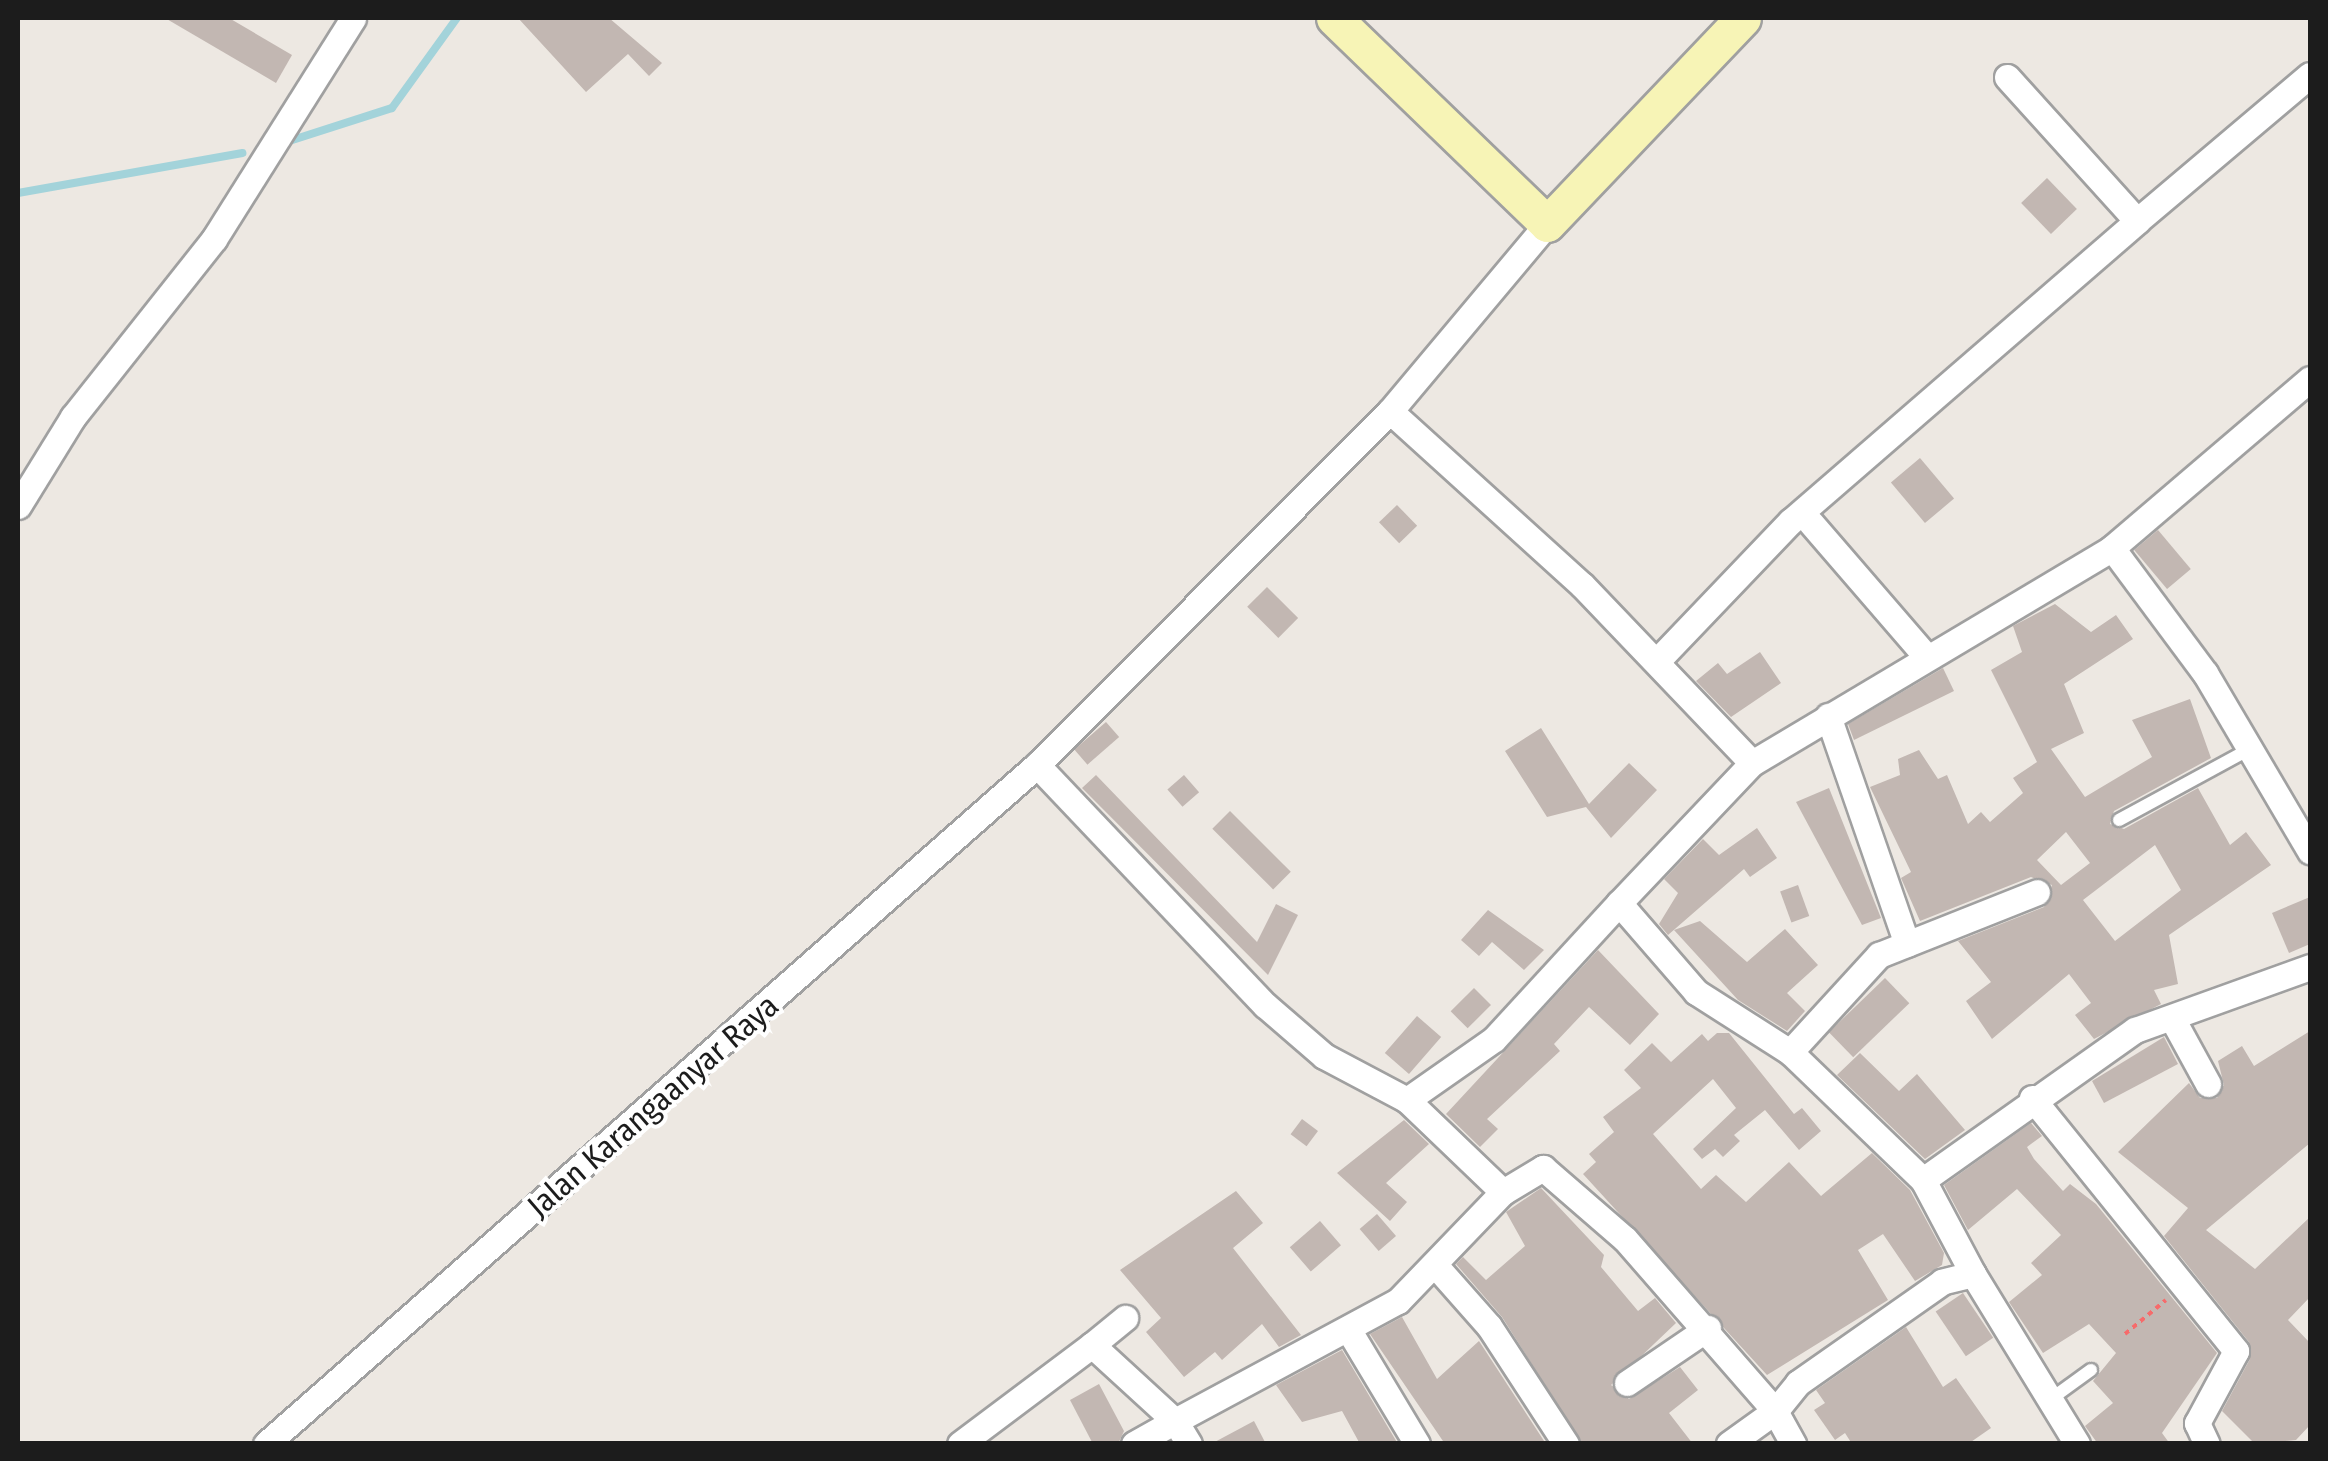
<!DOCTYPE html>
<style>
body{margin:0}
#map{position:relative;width:2328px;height:1461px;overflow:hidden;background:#ede8e2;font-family:"Fira Sans Condensed",sans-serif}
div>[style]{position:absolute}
.stream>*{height:8px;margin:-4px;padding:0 4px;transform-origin:4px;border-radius:4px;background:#a3d3da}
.building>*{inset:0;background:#c2b7b2;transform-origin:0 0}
.path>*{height:4px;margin-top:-2px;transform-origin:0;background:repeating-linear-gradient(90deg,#f66b6b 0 5px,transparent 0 10px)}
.roads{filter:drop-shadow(2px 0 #a0a0a0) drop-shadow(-2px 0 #a0a0a0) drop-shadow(0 2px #a0a0a0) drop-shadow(0 -2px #a0a0a0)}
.lane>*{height:12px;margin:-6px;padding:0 6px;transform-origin:6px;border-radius:6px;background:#fff}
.street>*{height:25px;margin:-12.5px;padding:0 12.5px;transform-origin:12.5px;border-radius:12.5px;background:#fff}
.secondary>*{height:35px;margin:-17.5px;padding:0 17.5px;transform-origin:17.5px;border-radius:17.5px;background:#f7f4b6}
span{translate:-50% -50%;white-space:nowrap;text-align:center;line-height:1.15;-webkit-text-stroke:8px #fff;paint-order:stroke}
.street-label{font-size:32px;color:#1c1c1c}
.frame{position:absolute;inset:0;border:20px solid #1c1c1c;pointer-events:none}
</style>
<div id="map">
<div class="stream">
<i style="left:283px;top:143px;width:114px;rotate:-17.8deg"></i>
<i style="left:392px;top:108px;width:111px;rotate:-54.2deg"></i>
<i style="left:18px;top:193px;width:228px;rotate:-10.1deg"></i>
</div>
<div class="building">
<i style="clip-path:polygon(165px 18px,229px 18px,292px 55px,276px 83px)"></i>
<i style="clip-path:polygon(518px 18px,609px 18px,662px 63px,649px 76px,628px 54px,586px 92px)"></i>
<i style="left:2047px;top:178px;width:43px;height:36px;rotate:46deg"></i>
<i style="left:1920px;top:458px;width:53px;height:38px;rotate:50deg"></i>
<i style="left:1397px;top:505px;width:29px;height:25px;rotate:46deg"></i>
<i style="left:2158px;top:530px;width:51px;height:31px;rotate:50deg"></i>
<i style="left:1267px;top:587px;width:44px;height:28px;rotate:45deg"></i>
<i style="clip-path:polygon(evenodd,2055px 604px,2091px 632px,2116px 615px,2133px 639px,2064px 684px,2084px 733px,2051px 749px,2085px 797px,2152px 757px,2132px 720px,2190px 699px,2211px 758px,2114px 811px,2110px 824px,2124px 829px,2198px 788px,2230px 845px,2246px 832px,2271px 865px,2169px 935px,2178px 984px,2154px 990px,2161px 1004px,2094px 1039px,2075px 1015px,2091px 1003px,2069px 974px,1992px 1039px,1966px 1001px,1991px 982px,1958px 941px,2044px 907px,2052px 885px,2031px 877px,1920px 921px,1901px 878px,1911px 872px,1870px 787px,1900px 775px,1898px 759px,1919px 750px,1938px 779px,1947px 775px,1968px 824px,1981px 812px,1990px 822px,2023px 793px,2013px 778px,2037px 762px,1991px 670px,2022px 652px,2013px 626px,2055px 604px,2066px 832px,2090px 863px,2061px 885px,2037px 860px,2066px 832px,2055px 604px,2155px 845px,2181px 890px,2115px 941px,2083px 900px,2155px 845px)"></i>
<i style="clip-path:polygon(1760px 652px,1781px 683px,1731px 717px,1696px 681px,1718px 663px,1727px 674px)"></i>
<i style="clip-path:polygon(1943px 668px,1954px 691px,1854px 740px,1848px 724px)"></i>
<i style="left:1106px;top:722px;width:20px;height:42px;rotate:49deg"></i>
<i style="clip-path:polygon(1541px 728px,1589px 804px,1629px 763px,1657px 790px,1611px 838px,1586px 807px,1547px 817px,1505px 751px)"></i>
<i style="clip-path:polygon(1096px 775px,1257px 942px,1276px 904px,1298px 915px,1268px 975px,1082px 788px)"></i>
<i style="left:1184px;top:775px;width:23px;height:22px;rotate:49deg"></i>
<i style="clip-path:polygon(1829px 788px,1881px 918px,1862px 925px,1796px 802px)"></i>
<i style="left:1230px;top:811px;width:86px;height:25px;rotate:45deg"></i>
<i style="clip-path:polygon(1757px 828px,1777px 858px,1750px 877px,1744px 869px,1668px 935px,1659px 924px,1678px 893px,1664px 879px,1703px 839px,1719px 855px)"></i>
<i style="left:1798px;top:885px;width:33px;height:19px;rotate:70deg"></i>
<i style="clip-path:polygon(2310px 897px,2310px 944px,2289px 953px,2272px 913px)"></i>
<i style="clip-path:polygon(1488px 910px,1544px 950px,1524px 970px,1492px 942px,1479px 956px,1461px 940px)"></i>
<i style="clip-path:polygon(1700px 921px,1747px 962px,1785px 929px,1818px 965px,1787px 993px,1805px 1011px,1787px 1031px,1738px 1000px,1674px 930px)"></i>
<i style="clip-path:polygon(1598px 950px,1659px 1014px,1630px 1045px,1589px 1007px,1554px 1044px,1560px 1051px,1487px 1119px,1498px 1129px,1480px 1147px,1446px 1114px)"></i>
<i style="left:1885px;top:978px;width:35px;height:78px;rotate:46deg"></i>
<i style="left:1474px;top:988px;width:24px;height:33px;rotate:45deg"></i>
<i style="left:1417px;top:1016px;width:32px;height:49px;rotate:41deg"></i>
<i style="clip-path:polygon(2310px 1031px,2310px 1143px,2206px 1230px,2255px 1269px,2310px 1217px,2310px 1297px,2288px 1320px,2310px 1343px,2310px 1425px,2296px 1440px,2255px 1444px,2222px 1411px,2250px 1359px,2249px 1342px,2164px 1236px,2188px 1208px,2118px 1152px,2189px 1083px,2200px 1098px,2217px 1098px,2224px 1085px,2218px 1061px,2242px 1046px,2254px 1066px)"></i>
<i style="clip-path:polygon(1717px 1033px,1729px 1033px,1794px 1114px,1802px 1108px,1821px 1131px,1799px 1150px,1765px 1110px,1734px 1135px,1740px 1141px,1723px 1157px,1715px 1149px,1702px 1159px,1693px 1149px,1736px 1108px,1713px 1079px,1653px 1134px,1701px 1189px,1716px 1175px,1746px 1202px,1789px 1162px,1821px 1196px,1872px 1153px,1910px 1190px,1944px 1253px,1942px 1265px,1915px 1281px,1883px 1234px,1858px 1250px,1888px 1300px,1767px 1375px,1583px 1174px,1596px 1162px,1589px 1154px,1614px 1132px,1603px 1117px,1641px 1088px,1624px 1070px,1652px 1043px,1671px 1062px,1702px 1034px,1708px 1041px)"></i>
<i style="clip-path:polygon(2164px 1037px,2178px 1064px,2104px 1103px,2092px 1081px)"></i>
<i style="clip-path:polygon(1860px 1053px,1899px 1091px,1917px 1074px,1965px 1130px,1925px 1159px,1837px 1075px)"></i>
<i style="left:1302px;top:1119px;width:20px;height:19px;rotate:37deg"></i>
<i style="clip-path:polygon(1404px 1120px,1429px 1144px,1386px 1183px,1407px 1202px,1390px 1221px,1337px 1173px)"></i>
<i style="clip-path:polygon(2031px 1123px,2042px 1136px,2027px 1147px,2034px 1159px,2063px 1191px,2070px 1184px,2096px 1204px,2217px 1353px,2162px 1433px,2170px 1444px,2098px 1444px,2085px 1426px,2113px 1403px,2093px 1381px,2116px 1353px,2089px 1324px,2043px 1353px,2009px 1302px,2042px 1275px,2031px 1263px,2061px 1235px,2017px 1189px,1968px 1230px,1944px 1185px)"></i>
<i style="clip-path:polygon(1541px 1188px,1604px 1255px,1601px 1267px,1638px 1311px,1655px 1298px,1676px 1323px,1611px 1385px,1629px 1399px,1680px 1367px,1698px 1390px,1669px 1413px,1693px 1444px,1582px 1444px,1502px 1317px,1456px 1264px,1463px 1257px,1486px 1280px,1525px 1246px,1506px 1212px)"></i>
<i style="clip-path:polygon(1236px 1191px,1263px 1223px,1233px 1248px,1301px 1335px,1279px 1347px,1262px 1324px,1222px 1360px,1215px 1352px,1184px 1377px,1146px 1332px,1161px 1318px,1120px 1270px)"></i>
<i style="left:1377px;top:1214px;width:29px;height:23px;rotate:49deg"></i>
<i style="left:1320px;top:1221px;width:32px;height:40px;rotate:49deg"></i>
<i style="left:1963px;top:1293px;width:54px;height:33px;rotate:56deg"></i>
<i style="clip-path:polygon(1402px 1317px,1437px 1379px,1479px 1341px,1546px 1444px,1445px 1444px,1370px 1334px)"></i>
<i style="clip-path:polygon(1906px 1327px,1943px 1387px,1956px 1378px,1991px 1428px,1968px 1444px,1852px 1444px,1845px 1433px,1835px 1440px,1814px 1410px,1825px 1403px,1816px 1390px)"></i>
<i style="clip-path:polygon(1342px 1350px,1398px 1444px,1360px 1444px,1342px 1411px,1302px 1422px,1276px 1385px)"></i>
<i style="clip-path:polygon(1099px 1384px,1124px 1431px,1118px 1444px,1093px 1444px,1070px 1400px)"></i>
<i style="clip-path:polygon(1254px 1421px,1266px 1444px,1211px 1444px)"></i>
</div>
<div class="path">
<i style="left:2125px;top:1334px;width:53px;rotate:-39.7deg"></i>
</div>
<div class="roads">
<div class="lane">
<i style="left:2119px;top:820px;width:149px;rotate:-28.5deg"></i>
<i style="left:2048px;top:1401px;width:53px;rotate:-35.8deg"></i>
</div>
<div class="street">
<i style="left:2007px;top:77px;width:194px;rotate:47.9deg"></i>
<i style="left:2137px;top:221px;width:226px;rotate:-40.2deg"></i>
<i style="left:1547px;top:224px;width:244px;rotate:130deg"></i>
<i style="left:1390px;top:411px;width:259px;rotate:42.2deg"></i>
<i style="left:1582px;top:585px;width:246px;rotate:46.3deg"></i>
<i style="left:1752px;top:763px;width:193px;rotate:133.5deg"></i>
<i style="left:1619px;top:903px;width:118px;rotate:49.1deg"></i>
<i style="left:1696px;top:992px;width:112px;rotate:32.6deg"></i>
<i style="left:1790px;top:1052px;width:185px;rotate:43.9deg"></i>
<i style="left:1923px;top:1180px;width:106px;rotate:62deg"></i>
<i style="left:1973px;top:1274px;width:32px;rotate:166deg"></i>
<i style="left:1942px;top:1282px;width:176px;rotate:145deg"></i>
<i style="left:1798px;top:1383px;width:36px;rotate:129deg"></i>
<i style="left:1775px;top:1411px;width:38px;rotate:61deg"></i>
<i style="left:1390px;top:411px;width:500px;rotate:134.9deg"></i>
<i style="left:1037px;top:765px;width:331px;rotate:46.5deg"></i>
<i style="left:1265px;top:1005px;width:78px;rotate:40.8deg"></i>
<i style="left:1324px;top:1056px;width:94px;rotate:27.9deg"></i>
<i style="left:1407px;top:1100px;width:133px;rotate:43.8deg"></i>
<i style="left:18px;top:506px;width:105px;rotate:-58.3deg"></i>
<i style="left:73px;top:417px;width:227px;rotate:-51.6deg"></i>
<i style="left:214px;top:239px;width:261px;rotate:-57.8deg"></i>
<i style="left:1811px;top:523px;width:176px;rotate:49.2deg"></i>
<i style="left:2112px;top:548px;width:156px;rotate:53.4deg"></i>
<i style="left:2205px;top:673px;width:207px;rotate:59.5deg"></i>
<i style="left:1657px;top:661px;width:194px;rotate:-46.3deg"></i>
<i style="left:1791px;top:521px;width:458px;rotate:-40.9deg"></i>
<i style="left:1828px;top:716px;width:241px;rotate:70.9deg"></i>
<i style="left:1752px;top:763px;width:419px;rotate:-30.8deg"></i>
<i style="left:2112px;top:548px;width:260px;rotate:-40.5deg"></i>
<i style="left:2173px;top:1020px;width:73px;rotate:61.3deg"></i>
<i style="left:1790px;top:1052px;width:132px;rotate:-47.5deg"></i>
<i style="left:1879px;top:955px;width:170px;rotate:-21.7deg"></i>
<i style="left:2032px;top:1098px;width:325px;rotate:51.1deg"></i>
<i style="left:2236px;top:1351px;width:82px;rotate:118.4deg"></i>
<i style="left:2197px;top:1423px;width:23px;rotate:65deg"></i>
<i style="left:1407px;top:1100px;width:106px;rotate:-35deg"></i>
<i style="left:1494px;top:1039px;width:185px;rotate:-47.4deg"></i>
<i style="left:1923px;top:1180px;width:260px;rotate:-35.3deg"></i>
<i style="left:2135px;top:1030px;width:186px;rotate:-19.8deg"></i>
<i style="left:1435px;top:1265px;width:81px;rotate:48.5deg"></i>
<i style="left:1489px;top:1326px;width:141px;rotate:56.9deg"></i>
<i style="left:1973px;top:1274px;width:199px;rotate:58.5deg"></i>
<i style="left:1348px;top:1329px;width:134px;rotate:59deg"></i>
<i style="left:1092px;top:1345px;width:43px;rotate:-39.3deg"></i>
<i style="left:1627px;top:1383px;width:98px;rotate:-34.2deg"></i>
<i style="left:266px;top:1444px;width:1027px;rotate:-41.37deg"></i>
<i style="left:960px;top:1444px;width:165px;rotate:-36.9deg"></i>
<i style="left:1092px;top:1345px;width:113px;rotate:42.5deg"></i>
<i style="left:1175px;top:1421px;width:47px;rotate:150.7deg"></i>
<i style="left:1189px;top:1444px;width:27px;rotate:-121deg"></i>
<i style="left:1175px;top:1421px;width:253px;rotate:-28.3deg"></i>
<i style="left:1398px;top:1301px;width:151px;rotate:-46.1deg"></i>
<i style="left:1503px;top:1192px;width:47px;rotate:-31deg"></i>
<i style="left:1543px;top:1168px;width:108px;rotate:40.9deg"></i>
<i style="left:1625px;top:1239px;width:228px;rotate:48.9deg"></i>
<i style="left:1775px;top:1411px;width:57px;rotate:144.3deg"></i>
</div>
<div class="secondary">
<i style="left:1334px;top:18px;width:296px;rotate:44deg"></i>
<i style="left:1547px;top:224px;width:284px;rotate:-46.4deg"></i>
</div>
</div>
<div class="street-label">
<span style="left:653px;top:1106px;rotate:-41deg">Jalan Karangaanyar Raya</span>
</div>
<div class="frame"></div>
</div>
